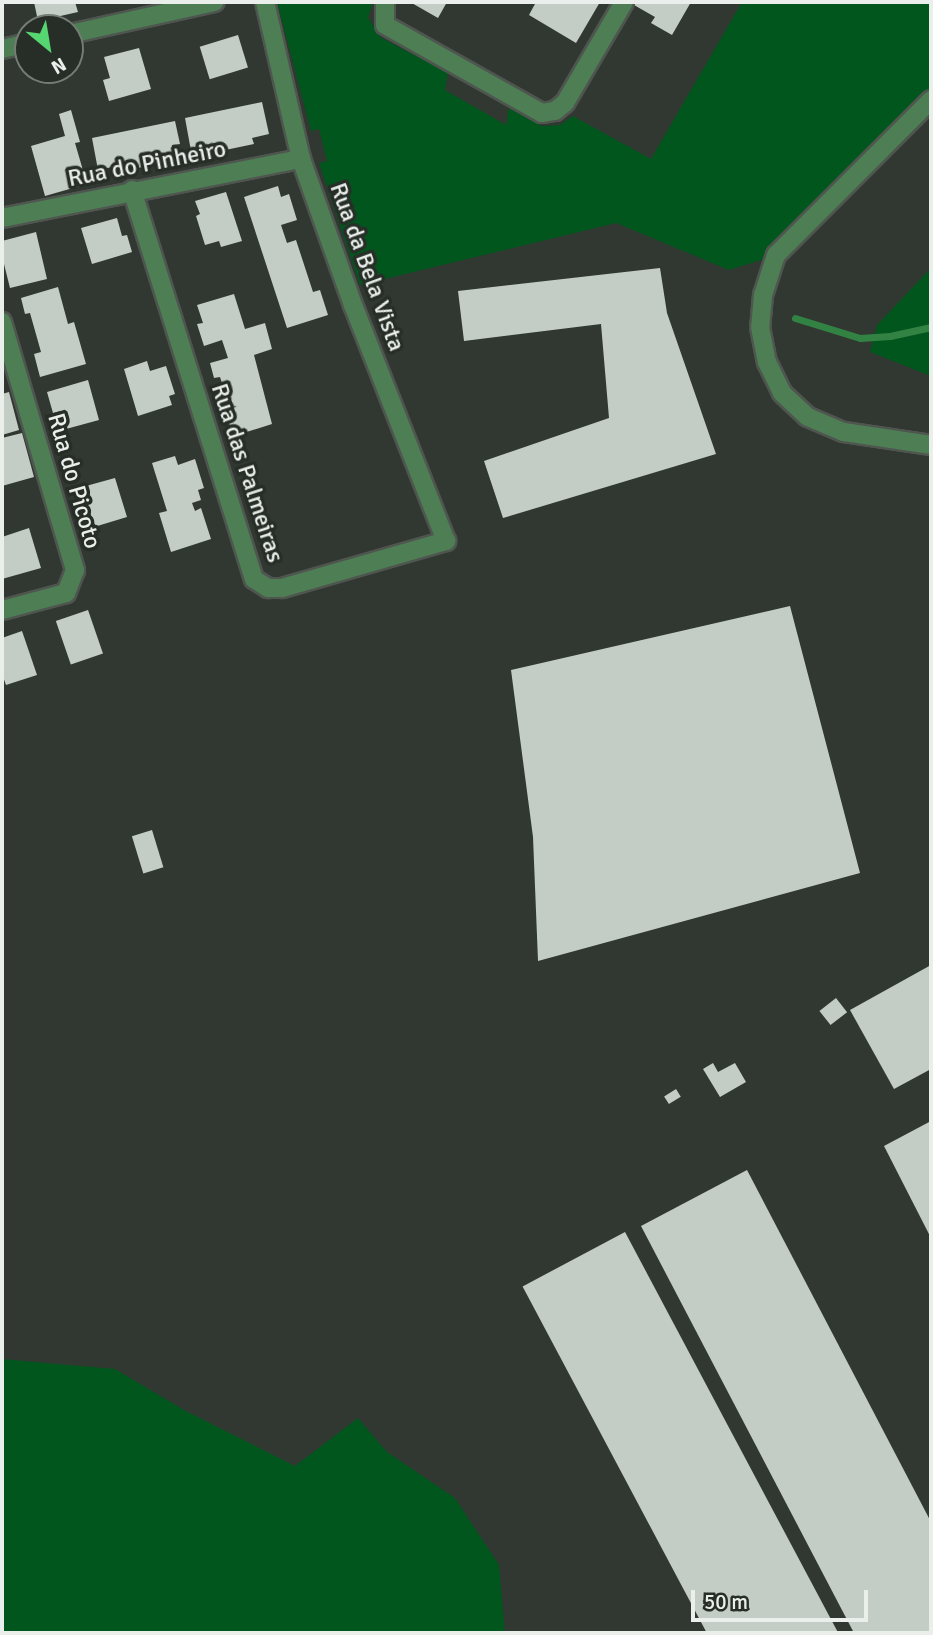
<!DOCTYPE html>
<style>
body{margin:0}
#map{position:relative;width:933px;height:1635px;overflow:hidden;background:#313831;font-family:Signika,sans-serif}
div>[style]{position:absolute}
.green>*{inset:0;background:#01561e}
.stream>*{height:7px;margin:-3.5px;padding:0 3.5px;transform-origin:3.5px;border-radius:3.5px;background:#328343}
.building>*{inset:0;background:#c4cdc5;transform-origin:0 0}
.roads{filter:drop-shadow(2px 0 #4f554f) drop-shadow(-2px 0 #4f554f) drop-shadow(0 2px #4f554f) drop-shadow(0 -2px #4f554f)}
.minor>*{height:18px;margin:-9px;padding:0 9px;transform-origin:9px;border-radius:9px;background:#4d7e54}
.tertiary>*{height:18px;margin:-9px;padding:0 9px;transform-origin:9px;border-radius:9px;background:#4d7e54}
span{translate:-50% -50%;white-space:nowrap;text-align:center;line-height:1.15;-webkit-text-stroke:7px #272e27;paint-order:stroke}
.street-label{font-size:24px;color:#eaefeb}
.frame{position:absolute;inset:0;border:4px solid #eaefeb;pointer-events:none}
.north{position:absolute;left:14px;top:14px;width:70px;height:70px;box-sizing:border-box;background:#272e27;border:2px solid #757b75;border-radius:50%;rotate:150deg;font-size:19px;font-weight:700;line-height:28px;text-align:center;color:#eaefeb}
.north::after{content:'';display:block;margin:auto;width:24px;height:32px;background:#56d671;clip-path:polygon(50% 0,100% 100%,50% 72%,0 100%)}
.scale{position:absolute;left:691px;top:1590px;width:177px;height:32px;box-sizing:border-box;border:4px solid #eaefeb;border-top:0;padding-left:9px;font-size:21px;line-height:24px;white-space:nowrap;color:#eaefeb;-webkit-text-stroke:5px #272e27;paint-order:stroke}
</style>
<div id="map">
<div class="green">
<i style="clip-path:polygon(277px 2px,373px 2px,368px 17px,380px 37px,448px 73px,445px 90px,506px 125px,509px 108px,542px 126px,560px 125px,573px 116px,651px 159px,742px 2px,931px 2px,931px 89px,792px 223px,764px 259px,729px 270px,616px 223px,360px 285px,319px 163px,327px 161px,319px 129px,311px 131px)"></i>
<i style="clip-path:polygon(931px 268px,931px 376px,870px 352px,877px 325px)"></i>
<i style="clip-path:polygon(2px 1359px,115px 1369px,184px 1410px,295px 1466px,358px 1418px,387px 1452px,455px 1498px,499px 1565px,505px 1633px,2px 1633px)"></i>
</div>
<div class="stream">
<i style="left:795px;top:318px;width:68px;rotate:17.1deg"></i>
<i style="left:860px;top:338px;width:30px;rotate:-4deg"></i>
<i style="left:890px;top:336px;width:42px;rotate:-12.4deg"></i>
</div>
<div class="building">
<i style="clip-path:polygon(34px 2px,75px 2px,78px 12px,38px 21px)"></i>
<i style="clip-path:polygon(410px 2px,447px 2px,438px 18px)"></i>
<i style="clip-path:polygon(536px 2px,600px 2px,576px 43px,529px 15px)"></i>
<i style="clip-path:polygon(636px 2px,691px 2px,672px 35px,651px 23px,655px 17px,634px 5px)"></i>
<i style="left:238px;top:35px;width:34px;height:40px;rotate:73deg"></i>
<i style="clip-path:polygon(139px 48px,151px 89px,109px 101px,103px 80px,110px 78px,104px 57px)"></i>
<i style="clip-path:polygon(262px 102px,269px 134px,252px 138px,254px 144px,211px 153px,210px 147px,191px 151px,185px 118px)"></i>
<i style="clip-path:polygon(71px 110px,80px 142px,75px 143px,87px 184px,45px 196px,31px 146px,65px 136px,59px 114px)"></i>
<i style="clip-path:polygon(175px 121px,180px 144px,172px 145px,173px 154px,156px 158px,157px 164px,119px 172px,117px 166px,98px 170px,92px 138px)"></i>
<i style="clip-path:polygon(278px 186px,281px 197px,289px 194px,297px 220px,281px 225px,287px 243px,296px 240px,313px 292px,320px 290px,328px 315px,287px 328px,244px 197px)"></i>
<i style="clip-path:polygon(226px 192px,242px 241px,221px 247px,219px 241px,205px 245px,196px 216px,200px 214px,195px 201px)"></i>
<i style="clip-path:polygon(117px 218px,122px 236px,127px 235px,132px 252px,92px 264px,81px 228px)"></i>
<i style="clip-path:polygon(36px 232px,47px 279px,10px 288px,2px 256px,2px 241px)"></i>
<i style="clip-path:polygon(660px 268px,667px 313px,716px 454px,503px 518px,484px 461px,609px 418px,601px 324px,464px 341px,458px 291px)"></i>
<i style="clip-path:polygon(58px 287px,68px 324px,74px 322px,86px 364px,40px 377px,34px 354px,41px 352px,30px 313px,25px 314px,21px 298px)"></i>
<i style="clip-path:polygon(234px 294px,245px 329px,265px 323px,272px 349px,254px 355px,272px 424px,234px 436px,229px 423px,233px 421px,231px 413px,234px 413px,229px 398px,227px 399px,220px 377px,214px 378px,210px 363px,228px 358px,222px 340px,204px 346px,197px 324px,203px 323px,197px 305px)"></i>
<i style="clip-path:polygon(147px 361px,150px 371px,166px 366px,175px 394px,169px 396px,172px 405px,138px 416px,124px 369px)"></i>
<i style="clip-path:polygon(88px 380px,99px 420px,66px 429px,61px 411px,53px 413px,47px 392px)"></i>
<i style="clip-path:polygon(9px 392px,19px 430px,2px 435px,2px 394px)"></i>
<i style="clip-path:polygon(22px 433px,34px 477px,2px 486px,2px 438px)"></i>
<i style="clip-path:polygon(175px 456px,178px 465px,195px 459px,204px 488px,198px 490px,201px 500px,192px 503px,195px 511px,201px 508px,211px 539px,171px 552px,159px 513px,167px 511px,152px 463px)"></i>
<i style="clip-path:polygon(115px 478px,127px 517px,94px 527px,89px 508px,81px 511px,75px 489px)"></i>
<i style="clip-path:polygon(29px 528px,41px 568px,2px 579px,2px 537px)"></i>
<i style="clip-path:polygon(790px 606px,860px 873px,538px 961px,533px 837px,511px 670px)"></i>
<i style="left:88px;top:610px;width:46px;height:34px;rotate:71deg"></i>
<i style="clip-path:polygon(22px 631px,37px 675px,6px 685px,2px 674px,2px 638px)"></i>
<i style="left:152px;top:830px;width:39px;height:21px;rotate:73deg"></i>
<i style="clip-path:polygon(931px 965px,931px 1069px,894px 1089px,850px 1010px)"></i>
<i style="left:836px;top:998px;width:18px;height:21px;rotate:52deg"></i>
<i style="clip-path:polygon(713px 1063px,718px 1072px,735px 1063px,746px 1082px,720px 1097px,703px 1069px)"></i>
<i style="left:676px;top:1089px;width:9px;height:14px;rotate:58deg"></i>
<i style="clip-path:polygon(931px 1121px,931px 1238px,884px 1146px)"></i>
<i style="clip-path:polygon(747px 1170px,931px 1522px,931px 1633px,854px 1633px,641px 1226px)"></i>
<i style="left:625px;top:1232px;width:454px;height:116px;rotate:62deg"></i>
</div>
<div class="roads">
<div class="minor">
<i style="left:385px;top:2px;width:23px;rotate:90deg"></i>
<i style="left:385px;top:25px;width:180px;rotate:29.3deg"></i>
<i style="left:542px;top:113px;width:13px;rotate:-9deg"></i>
<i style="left:555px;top:111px;width:13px;rotate:-39deg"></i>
<i style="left:565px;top:103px;width:117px;rotate:-59.7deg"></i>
<i style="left:70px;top:34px;width:148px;rotate:-12.5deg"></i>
<i style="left:2px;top:49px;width:27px;rotate:-13deg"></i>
<i style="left:132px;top:190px;width:408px;rotate:72.6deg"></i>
<i style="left:254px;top:579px;width:17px;rotate:33deg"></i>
<i style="left:268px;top:588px;width:14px"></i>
<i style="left:282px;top:588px;width:171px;rotate:-16deg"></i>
<i style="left:446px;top:541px;width:254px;rotate:-111.5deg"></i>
<i style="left:353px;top:305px;width:155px;rotate:-109.6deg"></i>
<i style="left:301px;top:159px;width:161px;rotate:-102.9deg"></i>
<i style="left:2px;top:218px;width:305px;rotate:-11.2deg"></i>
<i style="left:2px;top:322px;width:259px;rotate:73.6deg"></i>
<i style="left:75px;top:570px;width:25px;rotate:111deg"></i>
<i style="left:66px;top:593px;width:66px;rotate:165.1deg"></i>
</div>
<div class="tertiary">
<i style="left:931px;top:100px;width:219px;rotate:135deg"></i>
<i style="left:776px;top:255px;width:42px;rotate:108deg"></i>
<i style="left:763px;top:295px;width:32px;rotate:95deg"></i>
<i style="left:760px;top:327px;width:36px;rotate:79deg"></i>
<i style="left:767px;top:362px;width:34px;rotate:64deg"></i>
<i style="left:782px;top:393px;width:35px;rotate:43deg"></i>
<i style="left:808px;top:417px;width:39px;rotate:23deg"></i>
<i style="left:844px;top:432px;width:88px;rotate:8.5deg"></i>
</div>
</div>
<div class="street-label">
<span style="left:147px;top:164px;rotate:-11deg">Rua do Pinheiro</span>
<span style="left:367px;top:267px;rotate:70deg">Rua da Bela Vista</span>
<span style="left:247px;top:473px;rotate:72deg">Rua das Palmeiras</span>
<span style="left:74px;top:481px;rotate:74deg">Rua do Picoto</span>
</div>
<div class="frame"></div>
<div class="north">N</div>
<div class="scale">50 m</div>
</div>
